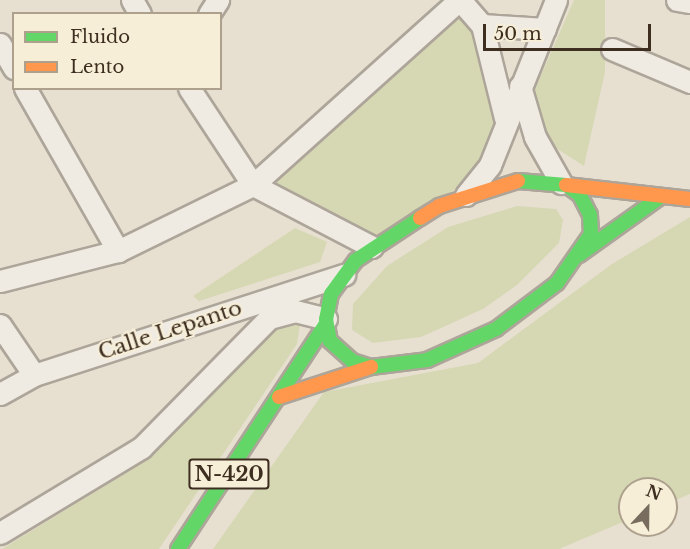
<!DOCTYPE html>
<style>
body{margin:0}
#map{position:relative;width:690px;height:549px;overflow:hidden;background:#e7e0d1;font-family:"Libre Baskerville",serif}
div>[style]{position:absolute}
.green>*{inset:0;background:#d6d7b3}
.roads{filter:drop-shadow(2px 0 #ada599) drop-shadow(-2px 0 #ada599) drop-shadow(0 2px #ada599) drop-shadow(0 -2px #ada599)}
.street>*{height:21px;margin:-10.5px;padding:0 10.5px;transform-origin:10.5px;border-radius:10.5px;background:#efebe3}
.fast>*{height:14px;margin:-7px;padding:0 7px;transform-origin:7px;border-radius:7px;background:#63d668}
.slow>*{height:14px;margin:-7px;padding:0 7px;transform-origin:7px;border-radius:7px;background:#ff974d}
span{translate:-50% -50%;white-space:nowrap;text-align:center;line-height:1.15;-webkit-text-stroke:4.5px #f7eed8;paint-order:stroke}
.shield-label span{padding:2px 4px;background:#f7eed8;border:2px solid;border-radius:4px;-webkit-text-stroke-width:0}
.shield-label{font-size:20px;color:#3d2e20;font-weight:700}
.street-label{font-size:21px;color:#3d2e20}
.legend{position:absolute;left:12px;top:12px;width:210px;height:78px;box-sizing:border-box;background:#f7eed8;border:2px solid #ada18e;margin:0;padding:8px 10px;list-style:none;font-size:18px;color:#3d2e20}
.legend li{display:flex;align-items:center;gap:12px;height:30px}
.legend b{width:30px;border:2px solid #ada18e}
.north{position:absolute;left:618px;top:477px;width:60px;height:60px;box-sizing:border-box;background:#f7eed8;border:2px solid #ada18e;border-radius:50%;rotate:22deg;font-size:16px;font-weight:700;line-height:24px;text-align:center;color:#3d2e20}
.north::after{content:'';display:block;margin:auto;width:21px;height:27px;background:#786c5e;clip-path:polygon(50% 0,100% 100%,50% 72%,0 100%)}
.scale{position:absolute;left:483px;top:24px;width:168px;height:27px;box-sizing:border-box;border:3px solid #3d2e20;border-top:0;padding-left:8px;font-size:18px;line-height:21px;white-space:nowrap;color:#3d2e20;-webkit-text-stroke:4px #f7eed8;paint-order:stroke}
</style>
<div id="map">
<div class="green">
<i style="clip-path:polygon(459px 0,482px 25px,505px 118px,490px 165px,372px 247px,253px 185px)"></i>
<i style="clip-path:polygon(574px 0,605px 0,605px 72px,584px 166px,548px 143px,535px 113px,534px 91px)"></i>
<i style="clip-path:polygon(517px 206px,556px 209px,563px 220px,559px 243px,517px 285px,483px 309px,421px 337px,373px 343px,352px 330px,353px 304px,387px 266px,448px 227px)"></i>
<i style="clip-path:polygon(690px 217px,690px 494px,666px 504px,666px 489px,630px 489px,630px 519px,559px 549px,213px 549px,324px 392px,478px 363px,612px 264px)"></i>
<i style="clip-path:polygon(295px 228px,327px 242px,320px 262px,199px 301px,193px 296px)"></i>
<i style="clip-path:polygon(300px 324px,297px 344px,159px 549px,2px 549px,134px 468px,276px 330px)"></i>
</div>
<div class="roads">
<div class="street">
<i style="left:132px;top:0;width:16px;rotate:60deg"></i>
<i style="left:460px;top:0;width:33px;rotate:49deg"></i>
<i style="left:482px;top:25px;width:96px;rotate:76.1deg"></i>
<i style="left:677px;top:0;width:13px;rotate:9deg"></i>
<i style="left:209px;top:14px;width:17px;rotate:-57deg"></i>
<i style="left:482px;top:25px;width:63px;rotate:3.6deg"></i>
<i style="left:0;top:44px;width:28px;rotate:60deg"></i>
<i style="left:612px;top:49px;width:85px;rotate:22.9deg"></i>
<i style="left:520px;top:86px;width:53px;rotate:73.6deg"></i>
<i style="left:535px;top:137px;width:53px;rotate:60.5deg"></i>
<i style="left:25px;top:88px;width:188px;rotate:60.3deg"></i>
<i style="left:189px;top:88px;width:116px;rotate:56.6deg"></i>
<i style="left:253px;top:185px;width:134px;rotate:27.5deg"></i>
<i style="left:466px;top:195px;width:38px;rotate:-51deg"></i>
<i style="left:490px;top:165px;width:178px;rotate:-68.2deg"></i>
<i style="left:0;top:281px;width:122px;rotate:-14.3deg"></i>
<i style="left:118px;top:251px;width:150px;rotate:-26.1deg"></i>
<i style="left:253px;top:185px;width:277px;rotate:-41.9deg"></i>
<i style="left:0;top:325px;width:60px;rotate:55.8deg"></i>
<i style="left:0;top:394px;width:39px;rotate:-29deg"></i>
<i style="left:34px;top:375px;width:326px;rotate:-17.9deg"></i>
<i style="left:0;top:533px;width:165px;rotate:-31.1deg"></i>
<i style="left:141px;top:448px;width:182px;rotate:-45.4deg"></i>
<i style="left:269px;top:318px;width:27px;rotate:-15deg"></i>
<i style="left:295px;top:311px;width:32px;rotate:14deg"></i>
</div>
<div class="fast">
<i style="left:420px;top:218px;width:77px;rotate:146.7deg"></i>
<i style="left:356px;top:260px;width:42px;rotate:126.3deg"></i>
<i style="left:331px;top:294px;width:25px;rotate:101deg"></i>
<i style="left:326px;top:319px;width:22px;rotate:80deg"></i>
<i style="left:330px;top:341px;width:30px;rotate:42deg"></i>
<i style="left:352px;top:361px;width:20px;rotate:18deg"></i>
<i style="left:371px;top:367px;width:56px;rotate:-7.1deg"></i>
<i style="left:427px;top:360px;width:76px;rotate:-24.2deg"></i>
<i style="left:496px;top:329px;width:76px;rotate:-37deg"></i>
<i style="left:557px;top:283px;width:60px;rotate:-55.2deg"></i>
<i style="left:591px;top:234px;width:19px;rotate:-93deg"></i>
<i style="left:590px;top:215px;width:22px;rotate:-117deg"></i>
<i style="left:580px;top:195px;width:17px;rotate:-144deg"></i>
<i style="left:566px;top:185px;width:48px;rotate:-175.2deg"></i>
<i style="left:579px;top:255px;width:98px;rotate:-35.5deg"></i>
<i style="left:178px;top:549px;width:269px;rotate:-56.7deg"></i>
</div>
<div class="slow">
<i style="left:566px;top:185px;width:125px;rotate:6.4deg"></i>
<i style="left:420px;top:218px;width:22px;rotate:-32deg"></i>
<i style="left:439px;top:206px;width:83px;rotate:-17.6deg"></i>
<i style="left:279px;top:397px;width:97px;rotate:-18.1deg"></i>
</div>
</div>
<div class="shield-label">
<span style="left:229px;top:474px">N-420</span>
</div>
<div class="street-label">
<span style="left:170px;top:330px;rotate:-18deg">Calle Lepanto</span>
</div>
<ul class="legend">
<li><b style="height:8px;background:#63d668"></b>Fluido</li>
<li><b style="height:8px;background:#ff974d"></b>Lento</li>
</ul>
<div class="north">N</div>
<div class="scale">50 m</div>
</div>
